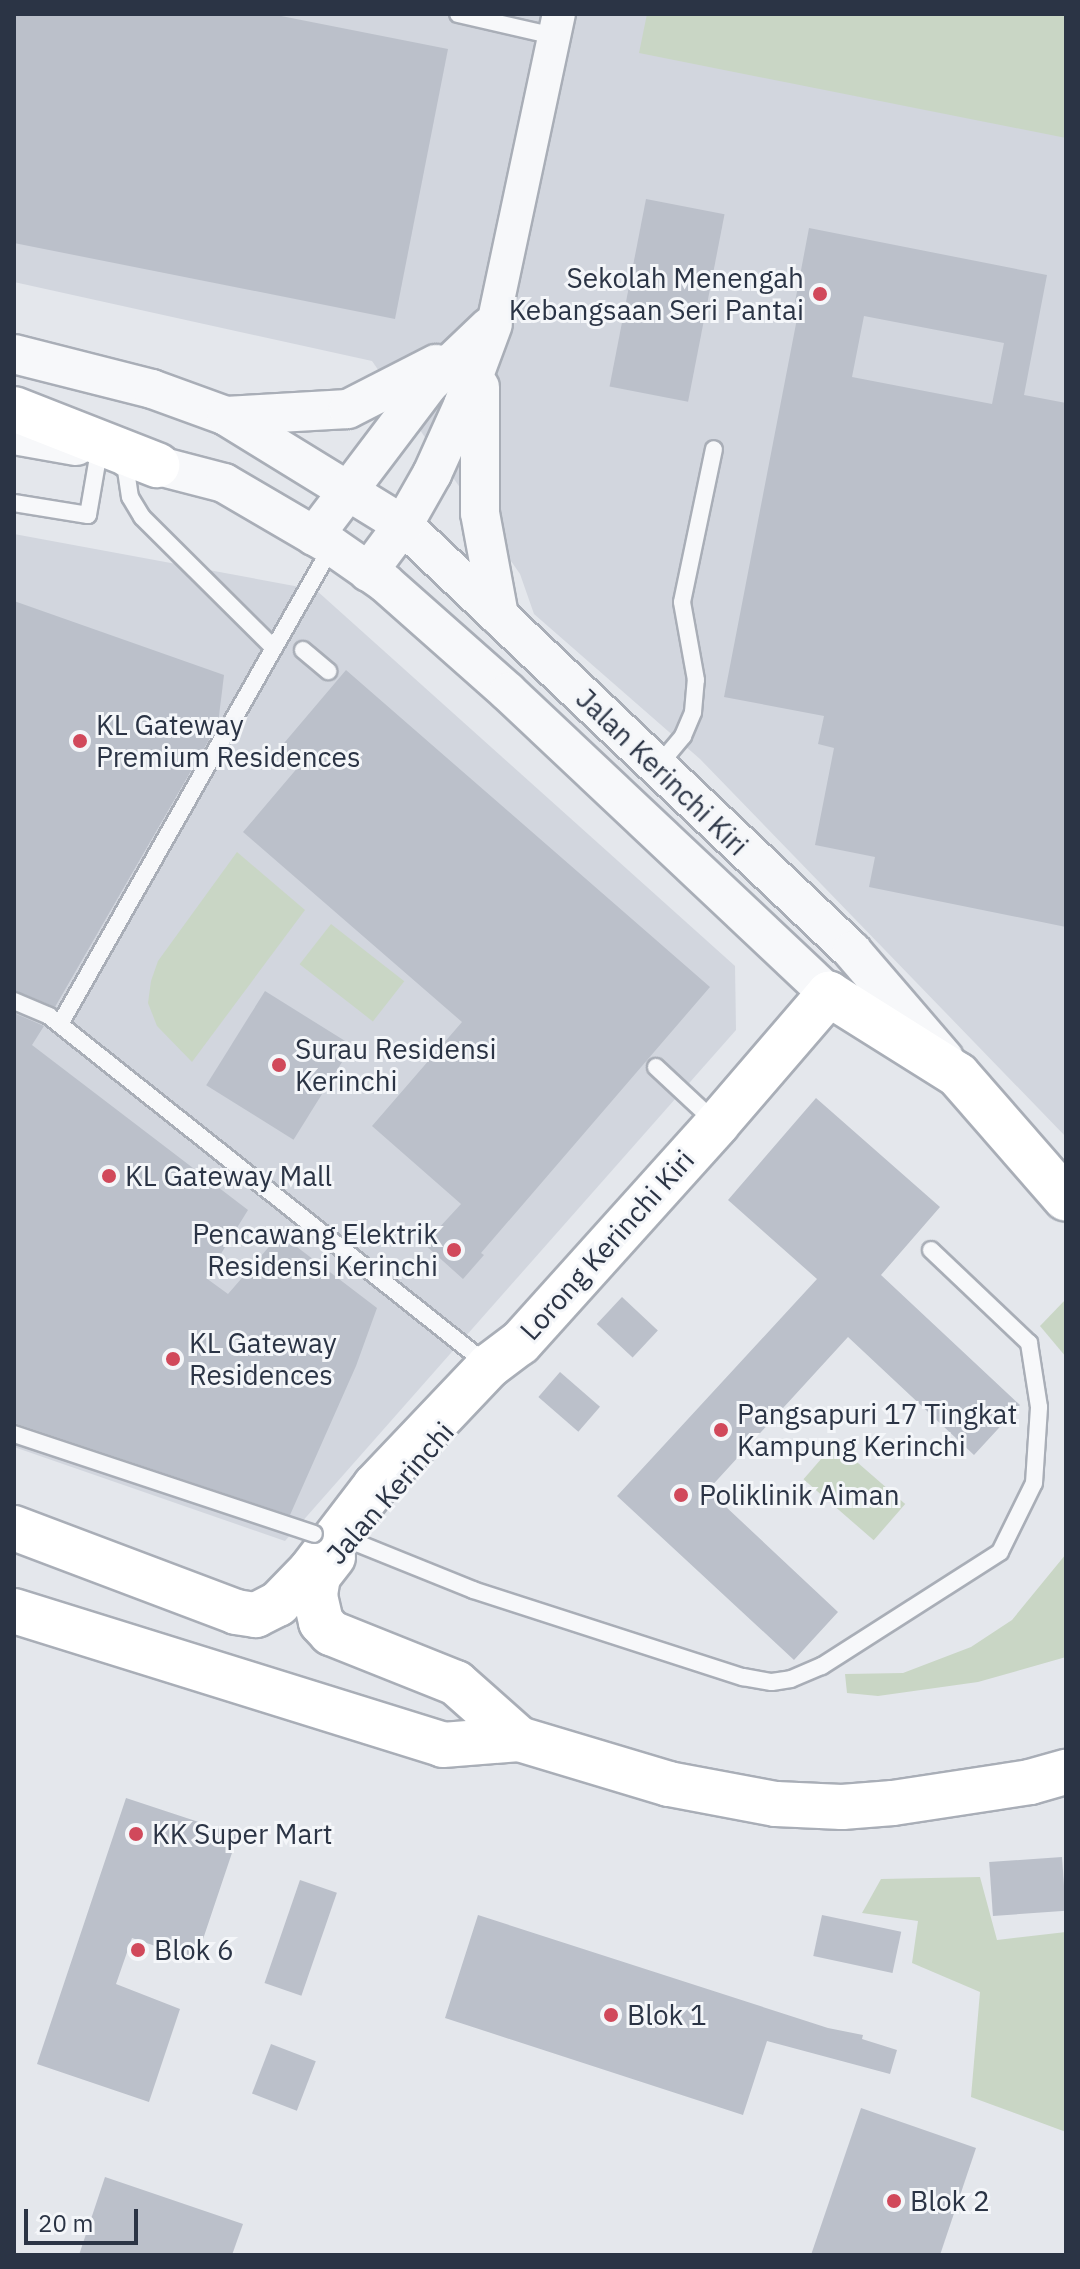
<!DOCTYPE html>
<style>
body{margin:0}
#map{position:relative;width:1080px;height:2269px;overflow:hidden;background:#e4e7ec;font-family:"IBM Plex Sans",sans-serif}
div>[style]{position:absolute}
.built>*{inset:0;background:#d2d6de}
.green>*{inset:0;background:#c9d6c5;transform-origin:0 0}
.building>*{inset:0;background:#bbc0ca;transform-origin:0 0}
.roads{filter:drop-shadow(2px 0 #a9aeb7) drop-shadow(-2px 0 #a9aeb7) drop-shadow(0 2px #a9aeb7) drop-shadow(0 -2px #a9aeb7)}
.service>*{height:16px;margin:-8px;padding:0 8px;transform-origin:8px;border-radius:8px;background:#f7f8fa}
.minor>*{height:32px;margin:-16px;padding:0 16px;transform-origin:16px;border-radius:16px;background:#f7f8fa}
.tertiary>*{height:38px;margin:-19px;padding:0 19px;transform-origin:19px;border-radius:19px;background:#f7f8fa}
.secondary>*{height:44px;margin:-22px;padding:0 22px;transform-origin:22px;border-radius:22px;background:#fff}
.motorway>*{height:44px;margin:-22px;padding:0 22px;transform-origin:22px;border-radius:22px;background:#fff}
.bridges{filter:drop-shadow(2px 0 #a9aeb7) drop-shadow(-2px 0 #a9aeb7) drop-shadow(0 2px #a9aeb7) drop-shadow(0 -2px #a9aeb7)}
.service-bridge>*{height:16px;margin:-8px;padding:0 8px;transform-origin:8px;border-radius:8px;background:#f7f8fa}
.dots>*{width:22px;height:22px;translate:-50% -50%;box-sizing:border-box;border:4px solid #f4f6f9;border-radius:50%}
span{translate:-50% -50%;white-space:nowrap;text-align:center;line-height:1.15;-webkit-text-stroke:6px #f4f6f9;paint-order:stroke}
.poi-label{font-size:28px;color:#2b3445}
.right{translate:-100% -50%;text-align:right}
.left{translate:0 -50%;text-align:left}
.street-label{font-size:28px;color:#2b3445}
.frame{position:absolute;inset:0;border:16px solid #2b3445;pointer-events:none}
.scale{position:absolute;left:24px;top:2209px;width:114px;height:36px;box-sizing:border-box;border:4px solid #2b3445;border-top:0;padding-left:10px;font-size:24px;line-height:28px;white-space:nowrap;color:#2b3445;-webkit-text-stroke:6px #f4f6f9;paint-order:stroke}
</style>
<div id="map">
<div class="built">
<i style="clip-path:polygon(14px 14px,1066px 14px,1066px 1137px,700px 759px,534px 614px,520px 574px,372px 361px,14px 282px)"></i>
<i style="clip-path:polygon(14px 534px,316px 590px,735px 966px,736px 1030px,285px 1541px,14px 1447px)"></i>
</div>
<div class="green">
<i style="clip-path:polygon(647px 14px,1066px 14px,1066px 138px,639px 53px)"></i>
<i style="clip-path:polygon(237px 852px,305px 910px,192px 1062px,157px 1026px,148px 1003px,151px 981px,158px 961px)"></i>
<i style="left:331px;top:924px;width:93px;height:51px;rotate:38deg"></i>
<i style="clip-path:polygon(1066px 1299px,1066px 1357px,1040px 1326px)"></i>
<i style="left:835px;top:1443px;width:93px;height:48px;rotate:41deg"></i>
<i style="clip-path:polygon(1066px 1554px,1066px 1657px,978px 1682px,878px 1696px,847px 1693px,845px 1674px,903px 1673px,971px 1647px,1012px 1620px)"></i>
<i style="clip-path:polygon(980px 1877px,997px 1940px,1066px 1932px,1066px 2132px,971px 2097px,980px 1992px,912px 1963px,918px 1921px,862px 1913px,881px 1879px)"></i>
</div>
<div class="building">
<i style="clip-path:polygon(14px 14px,271px 14px,448px 49px,395px 319px,14px 243px)"></i>
<i style="left:646px;top:199px;width:80px;height:191px;rotate:11deg"></i>
<i style="clip-path:polygon(evenodd,809px 228px,1047px 275px,1024px 395px,1066px 403px,1066px 927px,869px 887px,875px 857px,815px 845px,834px 748px,818px 744px,824px 716px,724px 697px,800px 303px,795px 302px,809px 228px,864px 316px,1004px 343px,992px 404px,852px 377px,864px 316px)"></i>
<i style="clip-path:polygon(14px 601px,224px 675px,218px 724px,55px 1007px,14px 990px)"></i>
<i style="clip-path:polygon(346px 670px,710px 987px,481px 1253px,484px 1255px,463px 1279px,424px 1244px,461px 1204px,372px 1126px,462px 1022px,243px 832px,299px 766px,279px 749px)"></i>
<i style="left:265px;top:991px;width:103px;height:111px;rotate:32deg"></i>
<i style="clip-path:polygon(14px 1013px,44px 1026px,32px 1045px,248px 1210px,206px 1278px,228px 1294px,280px 1234px,377px 1308px,356px 1366px,290px 1515px,14px 1423px)"></i>
<i style="clip-path:polygon(816px 1098px,940px 1207px,881px 1275px,1020px 1405px,974px 1455px,848px 1337px,708px 1490px,838px 1612px,794px 1660px,617px 1496px,817px 1279px,728px 1200px)"></i>
<i style="left:622px;top:1297px;width:49px;height:37px;rotate:43deg"></i>
<i style="left:560px;top:1372px;width:53px;height:33px;rotate:41deg"></i>
<i style="clip-path:polygon(126px 1798px,238px 1835px,196px 1960px,132px 1938px,116px 1984px,180px 2009px,149px 2102px,37px 2064px)"></i>
<i style="left:1062px;top:1857px;width:54px;height:73px;rotate:86deg"></i>
<i style="left:300px;top:1880px;width:39px;height:109px;rotate:19deg"></i>
<i style="clip-path:polygon(478px 1915px,828px 2028px,863px 2035px,862px 2039px,897px 2050px,890px 2074px,767px 2041px,743px 2115px,445px 2018px)"></i>
<i style="left:822px;top:1915px;width:81px;height:42px;rotate:12deg"></i>
<i style="left:271px;top:2044px;width:48px;height:53px;rotate:21deg"></i>
<i style="clip-path:polygon(861px 2108px,976px 2148px,940px 2255px,811px 2255px)"></i>
<i style="clip-path:polygon(105px 2177px,243px 2224px,232px 2255px,79px 2255px)"></i>
</div>
<div class="roads">
<div class="service">
<i style="left:458px;top:14px;width:98px;rotate:12.9deg"></i>
<i style="left:124px;top:457px;width:40px;rotate:81.5deg"></i>
<i style="left:130px;top:497px;width:23px;rotate:59deg"></i>
<i style="left:142px;top:517px;width:186px;rotate:44.8deg"></i>
<i style="left:14px;top:503px;width:75px;rotate:9.2deg"></i>
<i style="left:88px;top:515px;width:65px;rotate:-80.2deg"></i>
<i style="left:303px;top:650px;width:33px;rotate:40deg"></i>
<i style="left:658px;top:766px;width:39px;rotate:-50deg"></i>
<i style="left:683px;top:736px;width:26px;rotate:-67deg"></i>
<i style="left:693px;top:712px;width:32px;rotate:-85deg"></i>
<i style="left:696px;top:680px;width:79px;rotate:-100.2deg"></i>
<i style="left:682px;top:602px;width:156px;rotate:-78.2deg"></i>
<i style="left:14px;top:1001px;width:38px;rotate:23deg"></i>
<i style="left:49px;top:1016px;width:561px;rotate:38.48deg"></i>
<i style="left:60px;top:1024px;width:550px;rotate:-60.36deg"></i>
<i style="left:656px;top:1067px;width:82px;rotate:43deg"></i>
<i style="left:347px;top:1539px;width:136px;rotate:22deg"></i>
<i style="left:473px;top:1590px;width:284px;rotate:17.9deg"></i>
<i style="left:743px;top:1677px;width:29px;rotate:10deg"></i>
<i style="left:772px;top:1682px;width:19px;rotate:-9deg"></i>
<i style="left:791px;top:1679px;width:34px;rotate:-23deg"></i>
<i style="left:822px;top:1666px;width:211px;rotate:-32.6deg"></i>
<i style="left:1000px;top:1552px;width:77px;rotate:-63.8deg"></i>
<i style="left:1034px;top:1483px;width:76px;rotate:-86.2deg"></i>
<i style="left:1039px;top:1407px;width:65px;rotate:-98.9deg"></i>
<i style="left:1029px;top:1343px;width:135px;rotate:-136.5deg"></i>
</div>
<div class="minor">
<i style="left:493px;top:324px;width:317px;rotate:-78deg"></i>
</div>
<div class="tertiary">
<i style="left:14px;top:354px;width:142px;rotate:14.2deg"></i>
<i style="left:152px;top:389px;width:79px;rotate:20deg"></i>
<i style="left:226px;top:416px;width:208px;rotate:31.6deg"></i>
<i style="left:403px;top:525px;width:619px;rotate:43.49deg"></i>
<i style="left:852px;top:951px;width:141px;rotate:49.3deg"></i>
<i style="left:480px;top:387px;width:126px;rotate:90deg"></i>
<i style="left:480px;top:513px;width:105px;rotate:79.5deg"></i>
<i style="left:226px;top:416px;width:122px;rotate:-3.3deg"></i>
<i style="left:348px;top:409px;width:99px;rotate:-27.1deg"></i>
<i style="left:14px;top:435px;width:63px;rotate:10.1deg"></i>
<i style="left:128px;top:458px;width:99px;rotate:14.6deg"></i>
<i style="left:224px;top:483px;width:125px;rotate:30.3deg"></i>
<i style="left:332px;top:546px;width:65px;rotate:34.9deg"></i>
<i style="left:385px;top:583px;width:164px;rotate:41.5deg"></i>
<i style="left:508px;top:692px;width:441px;rotate:43.3deg"></i>
<i style="left:314px;top:536px;width:189px;rotate:-52.9deg"></i>
<i style="left:428px;top:385px;width:84px;rotate:-43.6deg"></i>
<i style="left:368px;top:572px;width:59px;rotate:-53.3deg"></i>
<i style="left:403px;top:525px;width:59px;rotate:-60.4deg"></i>
<i style="left:432px;top:474px;width:76px;rotate:-65.8deg"></i>
<i style="left:463px;top:405px;width:86px;rotate:-69.7deg"></i>
</div>
<div class="secondary">
<i style="left:14px;top:1528px;width:237px;rotate:20.7deg"></i>
<i style="left:236px;top:1612px;width:20px;rotate:9deg"></i>
<i style="left:256px;top:1615px;width:25px;rotate:-27deg"></i>
<i style="left:278px;top:1604px;width:46px;rotate:-45.9deg"></i>
<i style="left:310px;top:1571px;width:107px;rotate:-52.6deg"></i>
<i style="left:375px;top:1486px;width:166px;rotate:-46.5deg"></i>
<i style="left:489px;top:1366px;width:39px;rotate:-37deg"></i>
<i style="left:520px;top:1343px;width:295px;rotate:-48deg"></i>
<i style="left:717px;top:1124px;width:172px;rotate:-49.3deg"></i>
<i style="left:829px;top:994px;width:152px;rotate:32.1deg"></i>
<i style="left:958px;top:1075px;width:164px;rotate:48.9deg"></i>
<i style="left:333px;top:1557px;width:24px;rotate:128deg"></i>
<i style="left:318px;top:1576px;width:20px;rotate:99deg"></i>
<i style="left:315px;top:1596px;width:27px;rotate:77deg"></i>
<i style="left:321px;top:1622px;width:15px;rotate:48deg"></i>
<i style="left:331px;top:1633px;width:135px;rotate:21.8deg"></i>
<i style="left:456px;top:1683px;width:84px;rotate:41.6deg"></i>
<i style="left:14px;top:1611px;width:449px;rotate:17.3deg"></i>
<i style="left:443px;top:1745px;width:76px;rotate:-4.5deg"></i>
<i style="left:519px;top:1739px;width:157px;rotate:16.7deg"></i>
<i style="left:669px;top:1784px;width:109px;rotate:10.6deg"></i>
<i style="left:776px;top:1804px;width:66px;rotate:2.6deg"></i>
<i style="left:842px;top:1807px;width:51px;rotate:-4.5deg"></i>
<i style="left:893px;top:1803px;width:139px;rotate:-8.7deg"></i>
<i style="left:1030px;top:1782px;width:37px;rotate:-16deg"></i>
</div>
<div class="motorway">
<i style="left:14px;top:409px;width:154px;rotate:21.4deg"></i>
</div>
</div>
<div class="bridges">
<div class="service-bridge">
<i style="left:14px;top:1434px;width:316px;rotate:18.4deg"></i>
</div>
</div>
<div class="dots">
<i style="left:820px;top:294px;background:#d1495b"></i>
<i style="left:80px;top:741px;background:#d1495b"></i>
<i style="left:279px;top:1065px;background:#d1495b"></i>
<i style="left:109px;top:1176px;background:#d1495b"></i>
<i style="left:454px;top:1250px;background:#d1495b"></i>
<i style="left:173px;top:1359px;background:#d1495b"></i>
<i style="left:721px;top:1430px;background:#d1495b"></i>
<i style="left:681px;top:1495px;background:#d1495b"></i>
<i style="left:136px;top:1834px;background:#d1495b"></i>
<i style="left:138px;top:1950px;background:#d1495b"></i>
<i style="left:611px;top:2015px;background:#d1495b"></i>
<i style="left:894px;top:2201px;background:#d1495b"></i>
</div>
<div class="poi-label">
<span class="right" style="left:804px;top:294px">Sekolah Menengah<br>Kebangsaan Seri Pantai</span>
<span class="left" style="left:96px;top:741px">KL Gateway<br>Premium Residences</span>
<span class="left" style="left:295px;top:1065px">Surau Residensi<br>Kerinchi</span>
<span class="left" style="left:125px;top:1176px">KL Gateway Mall</span>
<span class="right" style="left:438px;top:1250px">Pencawang Elektrik<br>Residensi Kerinchi</span>
<span class="left" style="left:189px;top:1359px">KL Gateway<br>Residences</span>
<span class="left" style="left:737px;top:1430px">Pangsapuri 17 Tingkat<br>Kampung Kerinchi</span>
<span class="left" style="left:699px;top:1495px">Poliklinik Aiman</span>
<span class="left" style="left:152px;top:1834px">KK Super Mart</span>
<span class="left" style="left:154px;top:1950px">Blok 6</span>
<span class="left" style="left:627px;top:2015px">Blok 1</span>
<span class="left" style="left:910px;top:2201px">Blok 2</span>
</div>
<div class="street-label">
<span style="left:662px;top:772px;rotate:44deg">Jalan Kerinchi Kiri</span>
<span style="left:607px;top:1245px;rotate:-48deg">Lorong Kerinchi Kiri</span>
<span style="left:390px;top:1493px;rotate:-49deg">Jalan Kerinchi</span>
</div>
<div class="frame"></div>
<div class="scale">20 m</div>
</div>
